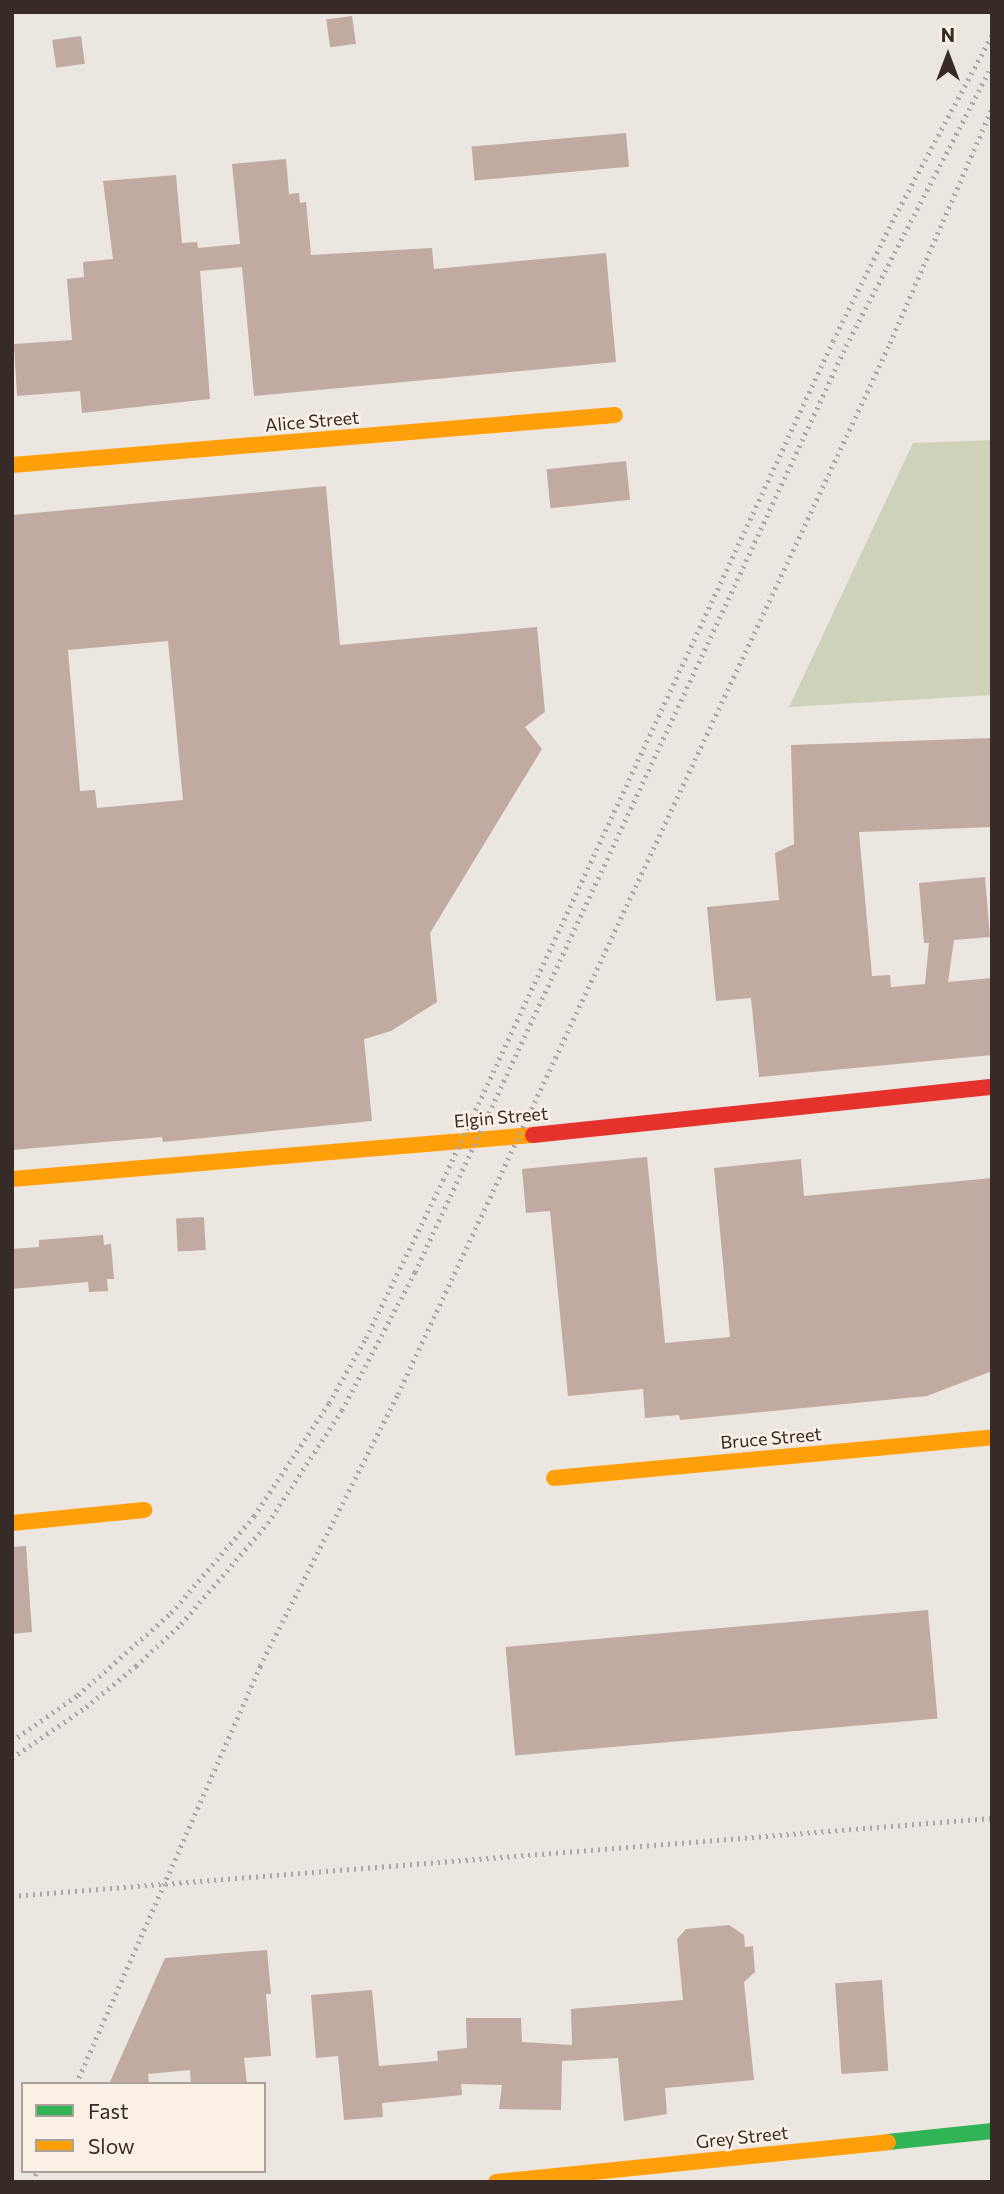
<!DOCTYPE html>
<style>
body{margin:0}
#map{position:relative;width:1004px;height:2194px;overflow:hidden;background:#ece6e0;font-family:Commissioner,sans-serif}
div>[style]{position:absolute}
.green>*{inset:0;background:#ced2ba}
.building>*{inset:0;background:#c0aaa1;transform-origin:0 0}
.fast>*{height:16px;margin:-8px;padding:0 8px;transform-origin:8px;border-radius:8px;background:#30b455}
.slow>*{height:16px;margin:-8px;padding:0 8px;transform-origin:8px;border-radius:8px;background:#ff9f0a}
.jam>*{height:16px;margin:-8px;padding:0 8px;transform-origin:8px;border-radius:8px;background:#e5322d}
.rail>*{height:5px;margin-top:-2.5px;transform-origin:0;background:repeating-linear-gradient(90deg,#ada7a3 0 2px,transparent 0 7px)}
span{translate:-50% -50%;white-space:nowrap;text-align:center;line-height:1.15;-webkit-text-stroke:5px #faf0e6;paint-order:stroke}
.street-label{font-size:18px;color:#362b27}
.frame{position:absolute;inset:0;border:14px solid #362b27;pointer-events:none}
.legend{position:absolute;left:21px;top:2082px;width:245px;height:91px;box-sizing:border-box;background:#faf0e6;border:2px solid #aca19a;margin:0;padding:9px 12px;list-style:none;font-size:21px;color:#362b27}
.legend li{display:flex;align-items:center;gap:14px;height:35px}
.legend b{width:35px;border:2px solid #aca19a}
.north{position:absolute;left:913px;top:21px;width:70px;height:70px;-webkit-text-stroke:5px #faf0e6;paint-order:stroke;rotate:0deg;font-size:19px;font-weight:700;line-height:28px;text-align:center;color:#362b27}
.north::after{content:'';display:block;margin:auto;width:24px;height:32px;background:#362b27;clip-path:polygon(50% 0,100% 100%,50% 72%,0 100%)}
</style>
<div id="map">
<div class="green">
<i style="clip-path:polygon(992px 440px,992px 695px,789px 707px,913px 443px)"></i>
</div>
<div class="building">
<i style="left:352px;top:16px;width:28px;height:26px;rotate:82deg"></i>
<i style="left:81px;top:36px;width:28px;height:29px;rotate:82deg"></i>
<i style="left:626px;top:133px;width:34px;height:155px;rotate:85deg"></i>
<i style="clip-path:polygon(286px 159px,289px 194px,299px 193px,300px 203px,306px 202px,311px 255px,432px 248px,434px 269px,606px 253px,616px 362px,254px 396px,242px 267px,200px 271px,210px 399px,82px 413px,80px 391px,17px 396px,14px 344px,72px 340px,67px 279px,84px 277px,83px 262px,113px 259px,103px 181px,176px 175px,182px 243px,197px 242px,198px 248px,240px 244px,232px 164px)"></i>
<i style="left:626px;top:461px;width:39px;height:80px;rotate:84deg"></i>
<i style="clip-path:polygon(evenodd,326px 486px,340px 645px,537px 627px,545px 712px,525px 727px,542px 749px,430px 933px,437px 1002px,391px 1031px,364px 1039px,372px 1121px,163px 1142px,162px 1137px,12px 1150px,12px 515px,326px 486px,168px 641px,183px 800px,97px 808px,95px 790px,80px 791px,68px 650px,168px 641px)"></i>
<i style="clip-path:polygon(992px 738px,992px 827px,859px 832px,872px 976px,890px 975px,891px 987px,925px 984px,929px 943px,924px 943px,919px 883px,985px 877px,990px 937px,954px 940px,948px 982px,992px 978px,992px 1055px,759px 1077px,751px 998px,716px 1001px,707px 907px,779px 900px,775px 853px,794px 844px,791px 745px)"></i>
<i style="clip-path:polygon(647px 1157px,665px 1343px,730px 1337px,714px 1168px,801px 1159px,804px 1196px,992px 1178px,992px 1371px,927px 1396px,680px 1420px,679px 1415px,645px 1418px,643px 1389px,568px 1396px,550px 1211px,526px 1213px,522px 1169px)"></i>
<i style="left:204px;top:1217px;width:33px;height:28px;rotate:87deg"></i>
<i style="clip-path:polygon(103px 1235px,104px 1245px,111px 1244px,114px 1279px,107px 1279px,108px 1291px,89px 1292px,88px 1282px,12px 1289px,12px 1249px,39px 1247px,39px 1240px)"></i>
<i style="clip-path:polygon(26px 1546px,32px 1632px,12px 1634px,12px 1547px)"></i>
<i style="left:928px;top:1610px;width:109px;height:424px;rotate:85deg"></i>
<i style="clip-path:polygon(729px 1925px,744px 1935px,745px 1947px,753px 1946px,755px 1972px,744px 1982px,754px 2080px,665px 2088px,667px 2114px,624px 2121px,618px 2058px,562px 2061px,561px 2110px,499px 2109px,502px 2085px,461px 2084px,462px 2095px,382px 2103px,383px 2117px,344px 2120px,338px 2056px,316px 2058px,311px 1995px,372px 1990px,379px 2066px,438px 2061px,437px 2051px,467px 2048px,466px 2018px,521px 2018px,522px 2042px,572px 2045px,571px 2009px,683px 2000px,677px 1939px,686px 1929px)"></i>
<i style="clip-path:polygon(267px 1950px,271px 1994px,266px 1994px,271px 2056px,244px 2058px,247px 2084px,191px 2084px,190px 2070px,148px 2074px,149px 2084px,109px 2084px,165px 1958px)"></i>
<i style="left:882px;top:1980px;width:91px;height:47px;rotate:86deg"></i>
</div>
<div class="fast">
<i style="left:888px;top:2142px;width:105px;rotate:-6deg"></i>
</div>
<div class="slow">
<i style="left:12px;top:465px;width:605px;rotate:-4.74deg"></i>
<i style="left:12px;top:1179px;width:523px;rotate:-4.83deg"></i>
<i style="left:554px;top:1478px;width:440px;rotate:-5.3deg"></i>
<i style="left:12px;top:1523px;width:133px;rotate:-5.6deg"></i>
<i style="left:496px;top:2182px;width:394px;rotate:-5.8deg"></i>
</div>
<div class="jam">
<i style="left:533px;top:1135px;width:462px;rotate:-6deg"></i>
</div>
<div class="rail">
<i style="left:12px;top:1741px;width:80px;rotate:-34.9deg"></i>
<i style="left:78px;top:1695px;width:124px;rotate:-41.4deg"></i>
<i style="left:171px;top:1613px;width:128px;rotate:-49.4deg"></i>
<i style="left:254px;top:1516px;width:136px;rotate:-56.4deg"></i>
<i style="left:329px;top:1403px;width:75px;rotate:-60.4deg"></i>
<i style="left:366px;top:1338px;width:176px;rotate:-64deg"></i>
<i style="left:443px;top:1180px;width:925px;rotate:-65.07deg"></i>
<i style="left:833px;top:341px;width:140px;rotate:-63.6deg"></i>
<i style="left:895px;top:216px;width:205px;rotate:-61.8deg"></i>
<i style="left:12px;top:1758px;width:90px;rotate:-34.6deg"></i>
<i style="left:86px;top:1707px;width:65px;rotate:-39.4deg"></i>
<i style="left:136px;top:1666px;width:62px;rotate:-43deg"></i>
<i style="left:181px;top:1624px;width:133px;rotate:-49.3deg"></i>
<i style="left:268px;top:1523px;width:135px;rotate:-56.8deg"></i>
<i style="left:342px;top:1410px;width:156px;rotate:-62.1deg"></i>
<i style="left:415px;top:1272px;width:1021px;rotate:-65.04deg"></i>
<i style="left:846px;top:346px;width:316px;rotate:-62.5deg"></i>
<i style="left:12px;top:1896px;width:983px;rotate:-4.55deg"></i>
<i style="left:76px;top:2084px;width:457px;rotate:-66.2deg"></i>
<i style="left:260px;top:1666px;width:305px;rotate:-63.1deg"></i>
<i style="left:398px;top:1394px;width:1160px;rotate:-64.91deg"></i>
<i style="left:890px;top:343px;width:256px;rotate:-66.5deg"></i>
<i style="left:33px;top:2182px;width:12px;rotate:-70deg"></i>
</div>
<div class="street-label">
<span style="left:312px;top:421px;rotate:-5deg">Alice Street</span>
<span style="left:501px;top:1117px;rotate:-5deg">Elgin Street</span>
<span style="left:771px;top:1438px;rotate:-5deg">Bruce Street</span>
<span style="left:742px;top:2137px;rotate:-6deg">Grey Street</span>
</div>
<div class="frame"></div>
<ul class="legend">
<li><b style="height:9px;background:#30b455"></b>Fast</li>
<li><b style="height:9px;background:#ff9f0a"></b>Slow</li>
</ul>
<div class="north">N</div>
</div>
